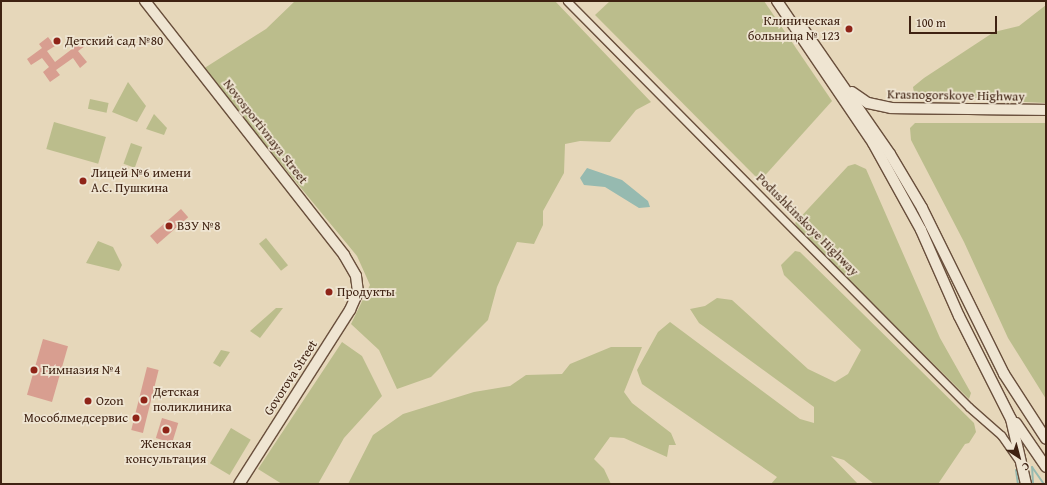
<!DOCTYPE html>
<meta charset="utf-8">
<style>
body{margin:0}
#map{position:relative;width:1047px;height:485px;overflow:hidden;background:#e6d7ba;font-family:"Gentium Book Plus",serif}
div>[style]{position:absolute}
.green>*{inset:0;background:#bbbd8c;transform-origin:0 0}
.water>*{inset:0;background:#96bab0}
.stream>*{height:2px;margin:-1px;padding:0 1px;transform-origin:1px;border-radius:1px;background:#96bab0}
.building>*{inset:0;background:#d89e90;transform-origin:0 0}
.roads{filter:drop-shadow(1px 0 #694f3c) drop-shadow(-1px 0 #694f3c) drop-shadow(0 1px #694f3c) drop-shadow(0 -1px #694f3c)}
.street>*{height:7px;margin:-3.5px;padding:0 3.5px;transform-origin:3.5px;border-radius:3.5px;background:#efe5d2}
.secondary>*{height:10px;margin:-5px;padding:0 5px;transform-origin:5px;border-radius:5px;background:#efe5d2}
.dots>*{width:11px;height:11px;translate:-50% -50%;box-sizing:border-box;border:2px solid #efe5d2;border-radius:50%}
span{translate:-50% -50%;white-space:nowrap;text-align:center;line-height:1.15;-webkit-text-stroke:3.5px #efe5d2;paint-order:stroke}
.poi-label{font-size:13px;color:#3f2212}
.right{translate:-100% -50%;text-align:right}
.left{translate:0 -50%;text-align:left}
.street-label{font-size:13px;color:#3f2212}
.frame{position:absolute;inset:0;border:2px solid #3f2212;pointer-events:none}
.north{position:absolute;left:999px;top:437px;width:40px;height:40px;-webkit-text-stroke:3px #efe5d2;paint-order:stroke;rotate:144deg;font-size:11px;font-weight:700;line-height:16px;text-align:center;color:#3f2212}
.north::after{content:'';display:block;margin:auto;width:14px;height:18px;background:#3f2212;clip-path:polygon(50% 0,100% 100%,50% 72%,0 100%)}
.scale{position:absolute;left:909px;top:16px;width:88px;height:18px;box-sizing:border-box;border:2px solid #3f2212;border-top:0;padding-left:5px;font-size:12px;line-height:14px;white-space:nowrap;color:#3f2212;-webkit-text-stroke:3px #efe5d2;paint-order:stroke}
</style>
<div id="map">
<div class="green">
<i style="clip-path:polygon(295px 1px,555px 1px,651px 102px,636px 110px,610px 142px,580px 141px,565px 144px,564px 173px,543px 211px,543px 225px,534px 244px,517px 242px,497px 287px,488px 320px,431px 377px,397px 389px,379px 350px,351px 324px,370px 285px,357px 256px,203px 69px,266px 29px)"></i>
<i style="clip-path:polygon(610px 1px,764px 1px,832px 101px,760px 181px,595px 15px)"></i>
<i style="clip-path:polygon(1046px 5px,1046px 103px,919px 97px,914px 93px,913px 87px,924px 78px,994px 32px,1019px 26px)"></i>
<i style="clip-path:polygon(128px 82px,146px 106px,137px 122px,112px 112px)"></i>
<i style="left:90px;top:99px;width:19px;height:10px;rotate:12deg"></i>
<i style="clip-path:polygon(154px 114px,167px 128px,164px 135px,146px 129px)"></i>
<i style="left:54px;top:122px;width:54px;height:28px;rotate:16deg"></i>
<i style="clip-path:polygon(915px 123px,1046px 123px,1046px 399px,1008px 338px,964px 242px,911px 140px,910px 128px)"></i>
<i style="left:131px;top:143px;width:12px;height:22px;rotate:20deg"></i>
<i style="clip-path:polygon(855px 164px,866px 169px,940px 338px,971px 393px,969px 399px,802px 234px,795px 223px,848px 166px)"></i>
<i style="left:266px;top:238px;width:35px;height:9px;rotate:51deg"></i>
<i style="clip-path:polygon(98px 241px,113px 247px,122px 265px,119px 271px,86px 263px)"></i>
<i style="clip-path:polygon(795px 251px,800px 252px,974px 423px,976px 432px,969px 443px,965px 444px,938px 484px,874px 484px,844px 460px,831px 456px,858px 484px,771px 484px,777px 477px,642px 384px,637px 370px,658px 332px,670px 322px,800px 419px,814px 423px,814px 407px,699px 323px,690px 309px,705px 306px,717px 298px,732px 300px,808px 369px,835px 382px,848px 374px,861px 350px,784px 275px,781px 265px)"></i>
<i style="clip-path:polygon(276px 308px,283px 308px,260px 338px,250px 331px)"></i>
<i style="clip-path:polygon(342px 342px,362px 356px,382px 396px,344px 438px,318px 484px,282px 484px,258px 469px)"></i>
<i style="clip-path:polygon(611px 347px,642px 347px,624px 392px,632px 403px,671px 433px,676px 445px,669px 445px,667px 457px,624px 438px,610px 437px,594px 459px,604px 469px,611px 484px,348px 484px,373px 435px,403px 414px,474px 392px,510px 386px,526px 375px,562px 374px,570px 364px)"></i>
<i style="clip-path:polygon(221px 350px,230px 352px,220px 367px,213px 363px)"></i>
<i style="left:231px;top:428px;width:23px;height:41px;rotate:31deg"></i>
</div>
<div class="water">
<i style="clip-path:polygon(587px 168px,622px 180px,648px 201px,650px 207px,639px 208px,605px 187px,584px 185px,580px 178px)"></i>
</div>
<div class="stream">
<i style="left:1016px;top:470px;width:14px;rotate:82deg"></i>
<i style="left:1033px;top:484px;width:17px;rotate:-93deg"></i>
<i style="left:1032px;top:467px;width:21px;rotate:55deg"></i>
</div>
<div class="building">
<i style="clip-path:polygon(48px 37px,55px 46px,47px 51px,55px 62px,72px 49px,69px 45px,79px 38px,85px 46px,78px 51px,87px 62px,80px 68px,73px 58px,56px 70px,60px 75px,50px 82px,43px 72px,49px 67px,42px 58px,31px 65px,27px 59px,42px 48px,39px 44px)"></i>
<i style="left:181px;top:209px;width:11px;height:41px;rotate:49deg"></i>
<i style="left:43px;top:339px;width:26px;height:58px;rotate:16deg"></i>
<i style="left:147px;top:367px;width:12px;height:65px;rotate:14deg"></i>
<i style="left:162px;top:418px;width:17px;height:21px;rotate:17deg"></i>
</div>
<div class="roads">
<div class="street">
<i style="left:567px;top:1px;width:571px;rotate:45.28deg"></i>
<i style="left:969px;top:407px;width:43px;rotate:41.2deg"></i>
<i style="left:1001px;top:435px;width:29px;rotate:55deg"></i>
</div>
<div class="secondary">
<i style="left:145px;top:1px;width:323px;rotate:51.9deg"></i>
<i style="left:344px;top:255px;width:24px;rotate:60deg"></i>
<i style="left:356px;top:276px;width:16px;rotate:83deg"></i>
<i style="left:358px;top:292px;width:20px;rotate:114deg"></i>
<i style="left:350px;top:310px;width:206px;rotate:122.5deg"></i>
<i style="left:777px;top:1px;width:171px;rotate:55.9deg"></i>
<i style="left:873px;top:143px;width:99px;rotate:61.1deg"></i>
<i style="left:921px;top:230px;width:94px;rotate:66.2deg"></i>
<i style="left:959px;top:316px;width:115px;rotate:63.2deg"></i>
<i style="left:1011px;top:419px;width:67px;rotate:77deg"></i>
<i style="left:802px;top:27px;width:155px;rotate:55.3deg"></i>
<i style="left:890px;top:154px;width:63px;rotate:59.3deg"></i>
<i style="left:922px;top:208px;width:185px;rotate:63.7deg"></i>
<i style="left:1004px;top:374px;width:77px;rotate:57.1deg"></i>
<i style="left:852px;top:92px;width:19px;rotate:35deg"></i>
<i style="left:868px;top:103px;width:24px;rotate:12deg"></i>
<i style="left:891px;top:108px;width:155px;rotate:0.7deg"></i>
<i style="left:1016px;top:423px;width:53px;rotate:55.7deg"></i>
</div>
</div>
<div class="dots">
<i style="left:849px;top:29px;background:#8f2418"></i>
<i style="left:57px;top:41px;background:#8f2418"></i>
<i style="left:83px;top:181px;background:#8f2418"></i>
<i style="left:169px;top:226px;background:#8f2418"></i>
<i style="left:329px;top:292px;background:#8f2418"></i>
<i style="left:34px;top:370px;background:#8f2418"></i>
<i style="left:144px;top:400px;background:#8f2418"></i>
<i style="left:88px;top:401px;background:#8f2418"></i>
<i style="left:136px;top:418px;background:#8f2418"></i>
<i style="left:166px;top:430px;background:#8f2418"></i>
</div>
<div class="poi-label">
<span class="right" style="left:840px;top:29px">Клиническая<br>больница № 123</span>
<span class="left" style="left:65px;top:41px">Детский сад №80</span>
<span class="left" style="left:91px;top:181px">Лицей №6 имени<br>А.С. Пушкина</span>
<span class="left" style="left:177px;top:226px">ВЗУ №8</span>
<span class="left" style="left:337px;top:292px">Продукты</span>
<span class="left" style="left:42px;top:370px">Гимназия №4</span>
<span class="left" style="left:153px;top:400px">Детская<br>поликлиника</span>
<span class="left" style="left:96px;top:401px">Ozon</span>
<span class="right" style="left:128px;top:418px">Мособлмедсервис</span>
<span style="left:166px;top:452px">Женская<br>консультация</span>
</div>
<div class="street-label">
<span style="left:956px;top:96px;rotate:1deg">Krasnogorskoye Highway</span>
<span style="left:265px;top:132px;rotate:52deg">Novosportivnaya Street</span>
<span style="left:807px;top:225px;rotate:45deg">Podushkinskoye Highway</span>
<span style="left:291px;top:378px;rotate:-57deg">Govorova Street</span>
</div>
<div class="frame"></div>
<div class="north">С</div>
<div class="scale">100 m</div>
</div>
